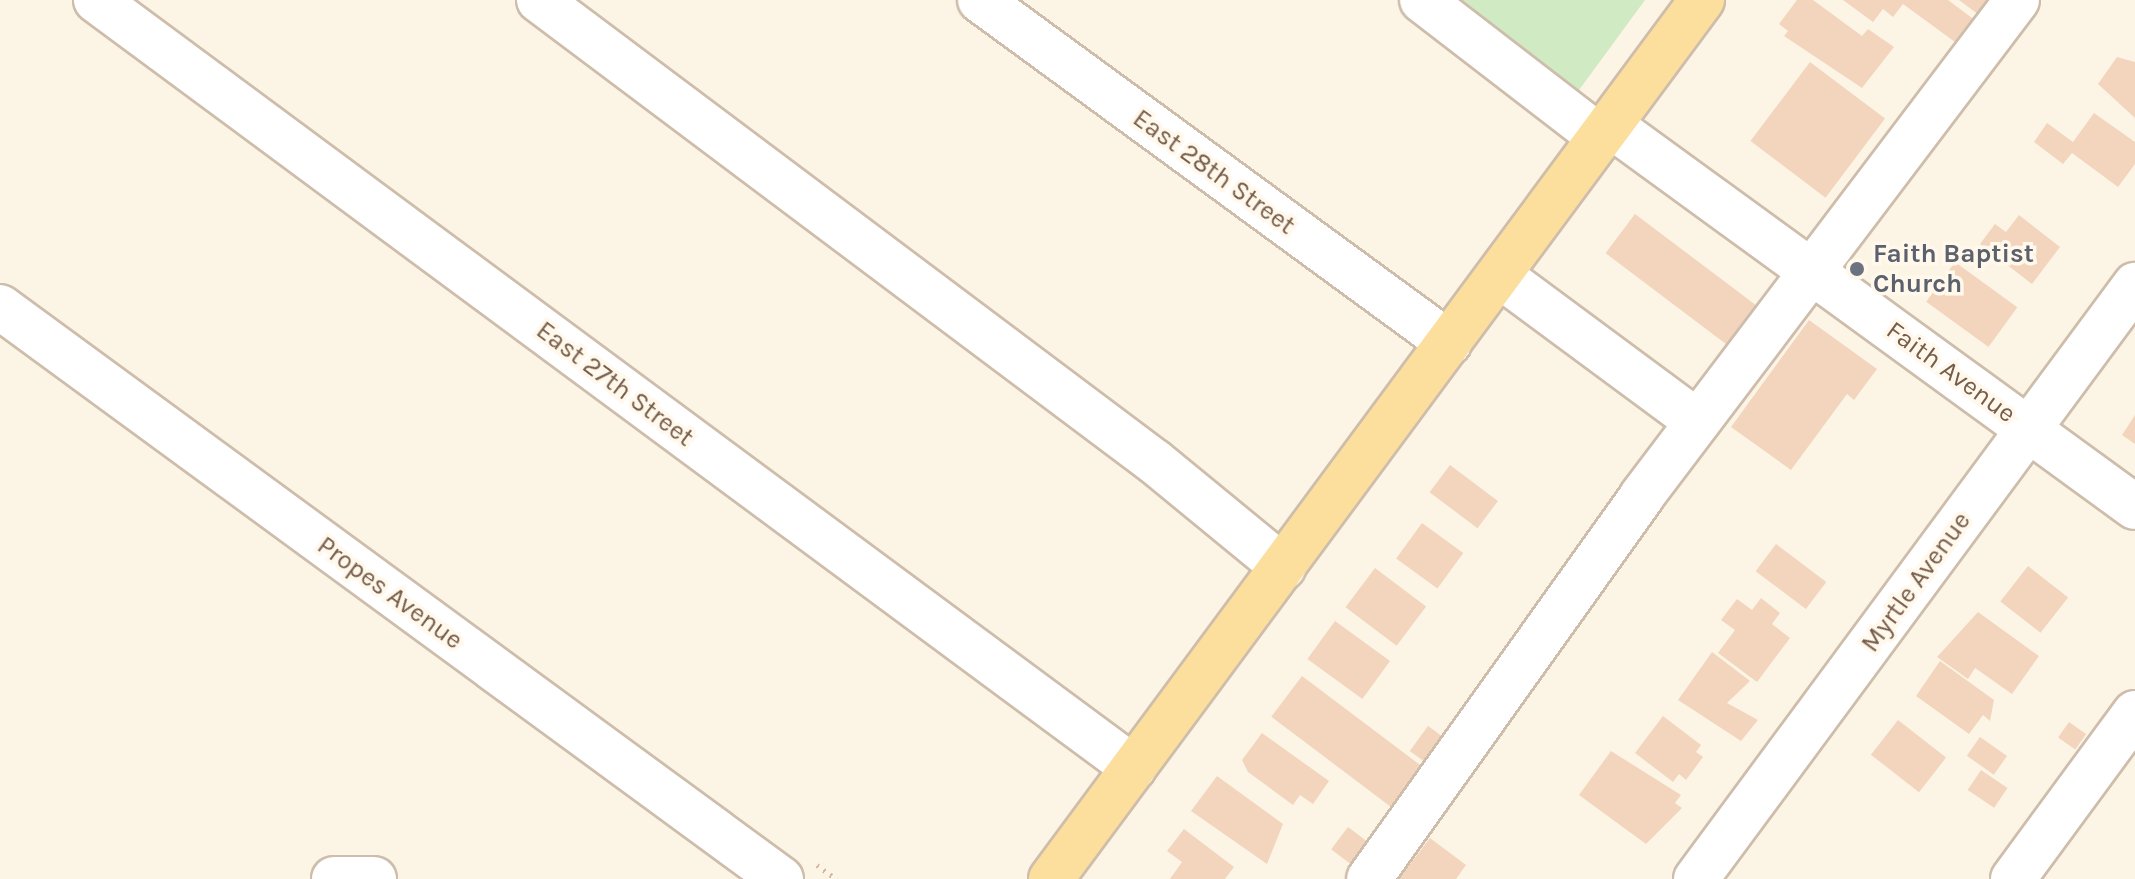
<!DOCTYPE html>
<style>
body{margin:0}
#map{position:relative;width:2135px;height:879px;overflow:hidden;background:#fcf5e5;font-family:Karla,sans-serif}
div>[style]{position:absolute}
.green>*{inset:0;background:#d0eac3}
.building>*{inset:0;background:#f2d5bc;transform-origin:0 0}
.path>*{height:5px;margin-top:-2.5px;transform-origin:0;background:repeating-linear-gradient(90deg,#d7b89f 0 2px,transparent 0 8px)}
.roads{filter:drop-shadow(2px 0 #cebdab) drop-shadow(-2px 0 #cebdab) drop-shadow(0 2px #cebdab) drop-shadow(0 -2px #cebdab)}
.minor>*{height:44px;margin:-22px;padding:0 22px;transform-origin:22px;border-radius:22px;background:#fff}
.major>*{height:44px;margin:-22px;padding:0 22px;transform-origin:22px;border-radius:22px;background:#fcde9d}
.dots>*{width:22px;height:22px;translate:-50% -50%;box-sizing:border-box;border:4px solid #fff8eb;border-radius:50%}
span{translate:-50% -50%;white-space:nowrap;text-align:center;line-height:1.15;-webkit-text-stroke:7px #fff8eb;paint-order:stroke}
.street-label{font-size:26px;color:#765c4a}
.worship-label{font-size:26px;color:#5b616d;font-weight:700}
.left{translate:0 -50%;text-align:left}
</style>
<div id="map">
<div class="green">
<i style="clip-path:polygon(1435px 0,1645px 0,1571px 101px)"></i>
</div>
<div class="building">
<i style="clip-path:polygon(1797px 0,1813px 0,1862px 36px,1868px 29px,1894px 47px,1862px 88px,1784px 36px,1788px 31px,1779px 24px)"></i>
<i style="clip-path:polygon(1843px 0,1948px 0,1988px 30px,1970px 53px,1903px 4px,1893px 17px,1883px 9px,1873px 22px)"></i>
<i style="clip-path:polygon(1959px 0,2008px 0,1991px 24px)"></i>
<i style="clip-path:polygon(2117px 57px,2135px 62px,2135px 118px,2098px 84px)"></i>
<i style="left:1810px;top:62px;width:94px;height:99px;rotate:37deg"></i>
<i style="clip-path:polygon(2094px 113px,2135px 142px,2135px 164px,2118px 187px,2072px 153px,2063px 164px,2034px 142px,2047px 123px,2073px 142px)"></i>
<i style="left:1635px;top:214px;width:167px;height:49px;rotate:37deg"></i>
<i style="clip-path:polygon(2019px 215px,2060px 247px,2032px 284px,1980px 244px,1995px 224px,2006px 232px)"></i>
<i style="left:1955px;top:262px;width:77px;height:49px;rotate:36deg"></i>
<i style="clip-path:polygon(1809px 320px,1877px 369px,1854px 400px,1847px 394px,1791px 470px,1731px 427px)"></i>
<i style="clip-path:polygon(2135px 415px,2135px 444px,2122px 435px)"></i>
<i style="left:1450px;top:465px;width:60px;height:34px;rotate:37deg"></i>
<i style="left:1422px;top:523px;width:51px;height:44px;rotate:36deg"></i>
<i style="left:1776px;top:544px;width:63px;height:34px;rotate:37deg"></i>
<i style="left:2028px;top:566px;width:51px;height:45px;rotate:38deg"></i>
<i style="left:1375px;top:568px;width:64px;height:49px;rotate:37deg"></i>
<i style="clip-path:polygon(1761px 598px,1780px 613px,1772px 624px,1790px 638px,1757px 682px,1718px 653px,1735px 630px,1721px 620px,1737px 599px,1752px 610px)"></i>
<i style="clip-path:polygon(1978px 612px,2039px 656px,2012px 694px,1975px 668px,1968px 679px,1937px 657px)"></i>
<i style="left:1335px;top:621px;width:68px;height:47px;rotate:36deg"></i>
<i style="clip-path:polygon(1712px 652px,1750px 681px,1727px 703px,1758px 720px,1741px 741px,1678px 700px)"></i>
<i style="clip-path:polygon(1940px 661px,1994px 700px,1990px 721px,1983px 715px,1969px 734px,1916px 696px)"></i>
<i style="left:1302px;top:676px;width:149px;height:51px;rotate:37deg"></i>
<i style="clip-path:polygon(1663px 716px,1701px 745px,1696px 752px,1703px 757px,1686px 780px,1679px 774px,1673px 782px,1635px 753px)"></i>
<i style="left:1898px;top:720px;width:61px;height:44px;rotate:38deg"></i>
<i style="left:2069px;top:722px;width:21px;height:19px;rotate:35deg"></i>
<i style="left:1428px;top:726px;width:36px;height:31px;rotate:36deg"></i>
<i style="clip-path:polygon(1262px 733px,1329px 781px,1313px 804px,1300px 795px,1293px 805px,1248px 772px,1242px 760px)"></i>
<i style="left:1980px;top:737px;width:33px;height:23px;rotate:35deg"></i>
<i style="clip-path:polygon(1611px 751px,1681px 795px,1675px 803px,1682px 808px,1646px 844px,1579px 795px)"></i>
<i style="left:1981px;top:770px;width:32px;height:24px;rotate:34deg"></i>
<i style="clip-path:polygon(1217px 776px,1283px 824px,1267px 864px,1191px 811px)"></i>
<i style="left:1348px;top:827px;width:35px;height:28px;rotate:37deg"></i>
<i style="clip-path:polygon(1184px 829px,1234px 867px,1225px 879px,1170px 879px,1182px 862px,1167px 851px)"></i>
<i style="clip-path:polygon(1430px 838px,1466px 865px,1456px 879px,1399px 879px)"></i>
</div>
<div class="path">
<i style="left:817px;top:865px;width:24px;rotate:36deg"></i>
</div>
<div class="roads">
<div class="minor">
<i style="left:96px;top:0;width:1291px;rotate:36.5deg"></i>
<i style="left:539px;top:0;width:770px;rotate:36.87deg"></i>
<i style="left:1155px;top:462px;width:166px;rotate:39.4deg"></i>
<i style="left:980px;top:0;width:581px;rotate:36.18deg"></i>
<i style="left:1422px;top:0;width:226px;rotate:37.6deg"></i>
<i style="left:1610px;top:125px;width:649px;rotate:36.04deg"></i>
<i style="left:1499px;top:275px;width:247px;rotate:36.5deg"></i>
<i style="left:0;top:307px;width:968px;rotate:36.22deg"></i>
<i style="left:334px;top:879px;width:40px"></i>
<i style="left:1369px;top:879px;width:469px;rotate:-54.5deg"></i>
<i style="left:1641px;top:497px;width:623px;rotate:-52.89deg"></i>
<i style="left:1696px;top:879px;width:739px;rotate:-53.53deg"></i>
<i style="left:2013px;top:879px;width:206px;rotate:-53.7deg"></i>
</div>
<div class="major">
<i style="left:1051px;top:879px;width:1094px;rotate:-53.48deg"></i>
</div>
</div>
<div class="dots">
<i style="left:1857px;top:269px;background:#6b7280"></i>
</div>
<div class="street-label">
<span style="left:1214px;top:172px;rotate:36deg">East 28th Street</span>
<span style="left:1951px;top:372px;rotate:36deg">Faith Avenue</span>
<span style="left:615px;top:384px;rotate:37deg">East 27th Street</span>
<span style="left:1916px;top:582px;rotate:-54deg">Myrtle Avenue</span>
<span style="left:390px;top:593px;rotate:36deg">Propes Avenue</span>
</div>
<div class="worship-label">
<span class="left" style="left:1873px;top:269px">Faith Baptist<br>Church</span>
</div>
</div>
